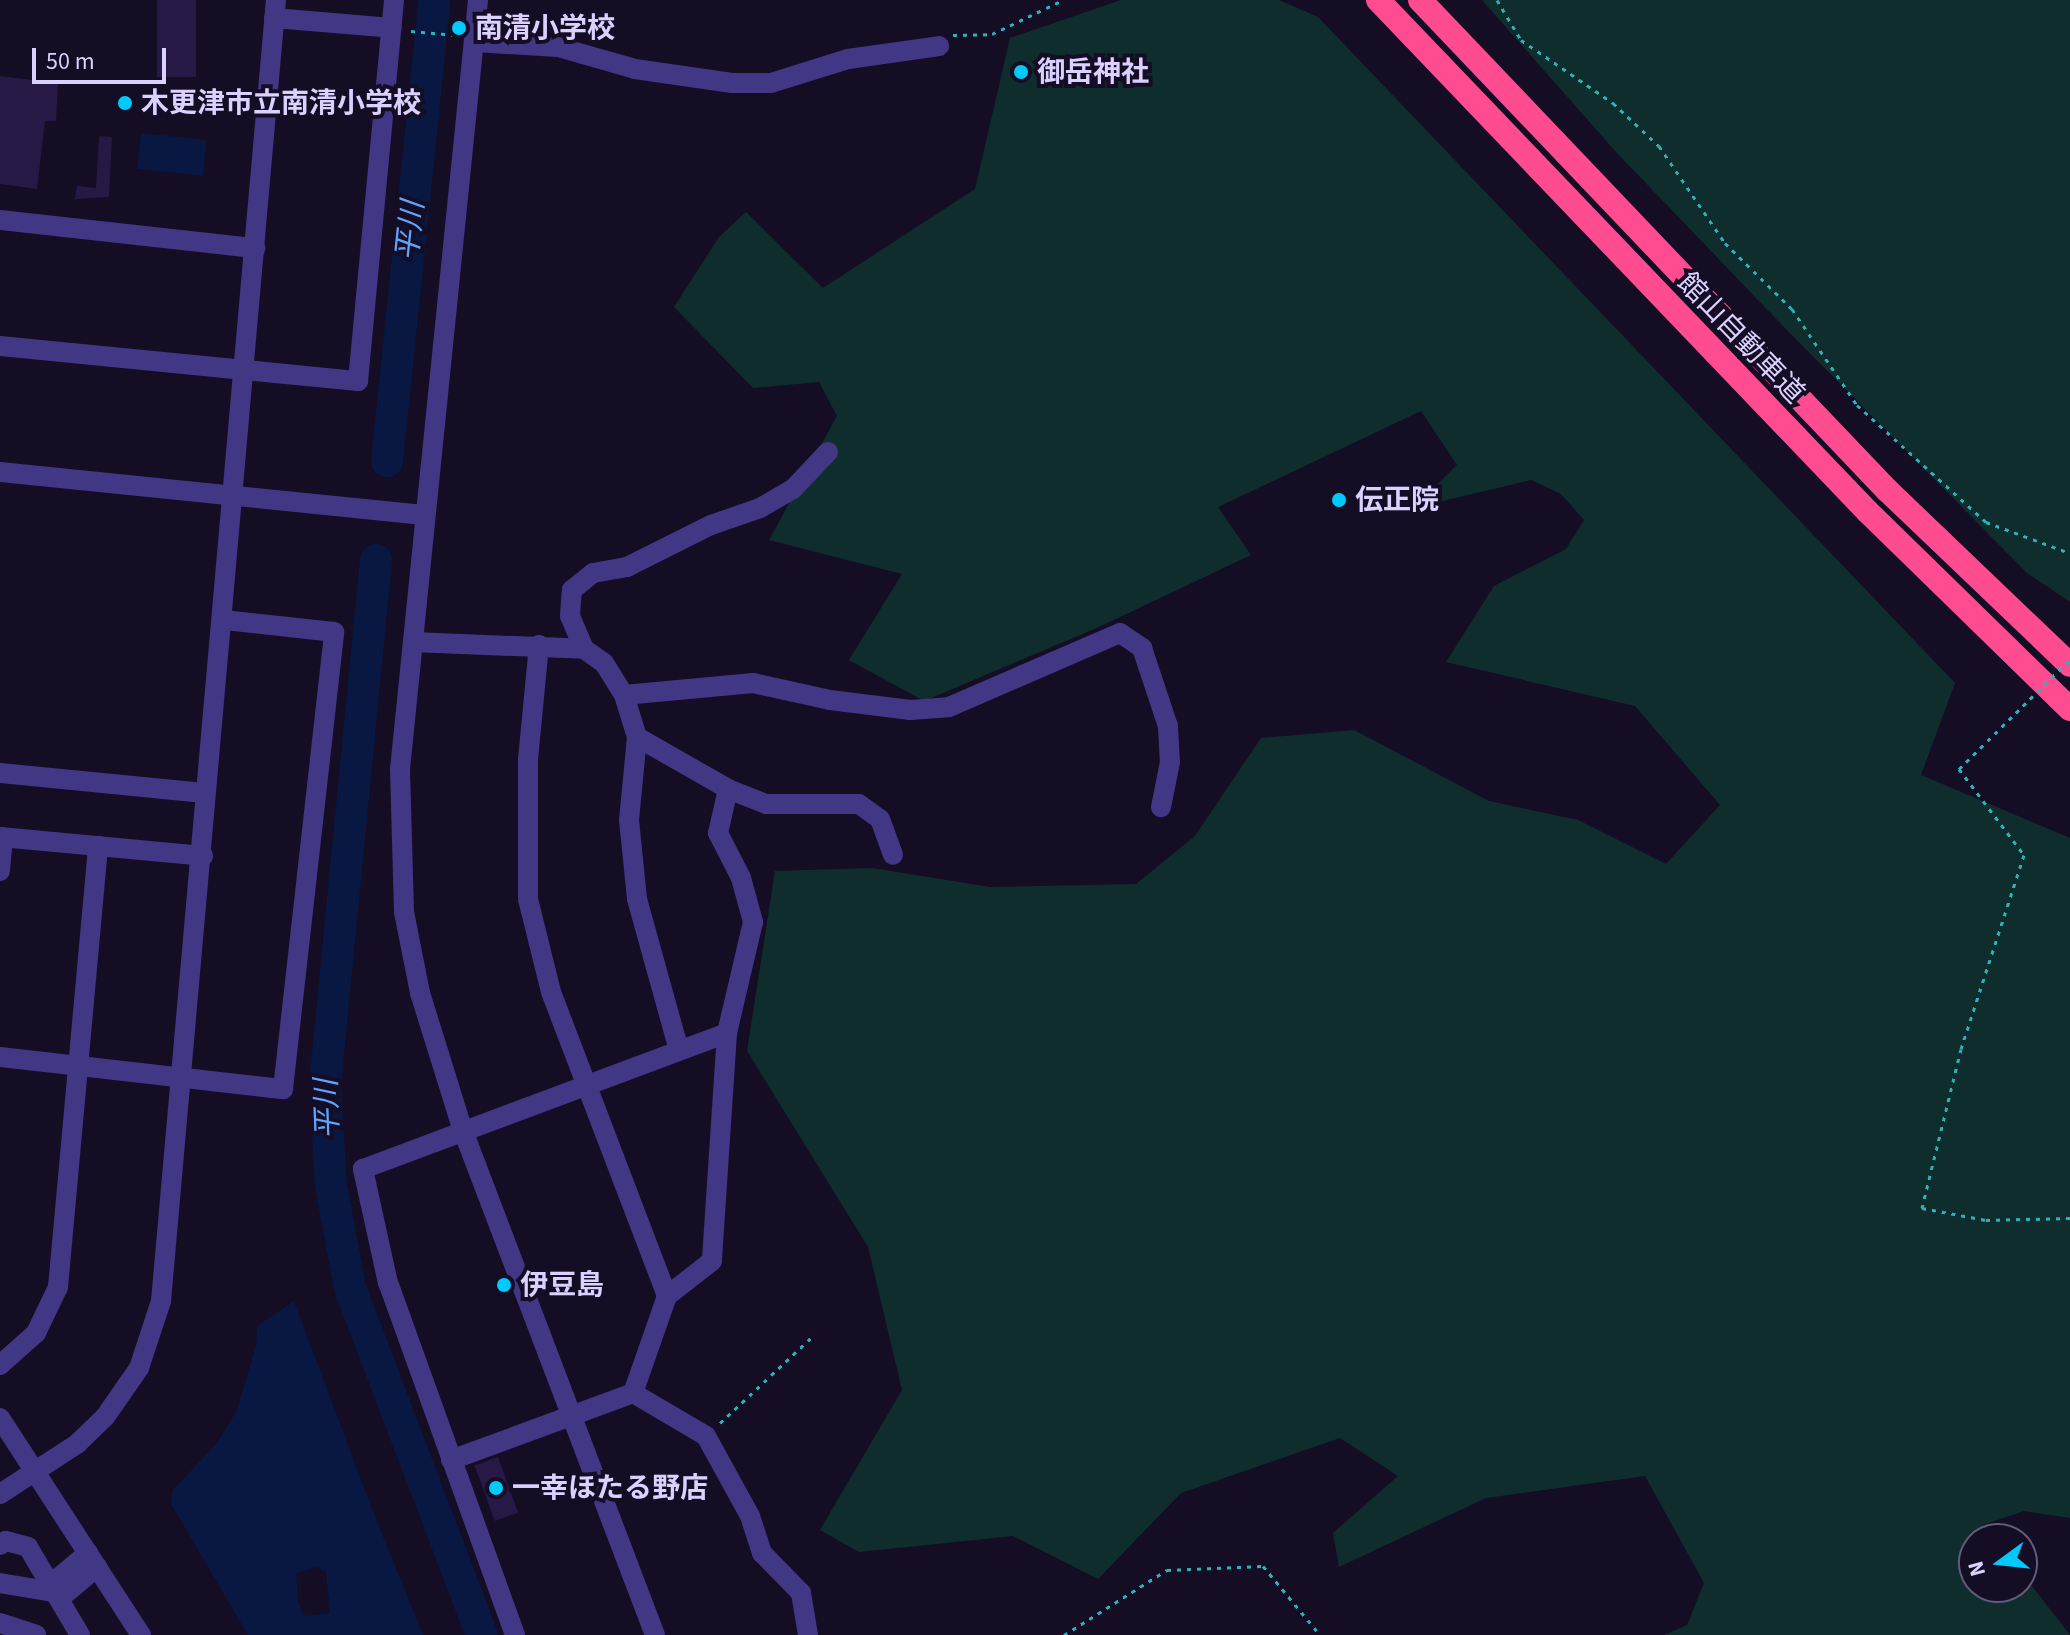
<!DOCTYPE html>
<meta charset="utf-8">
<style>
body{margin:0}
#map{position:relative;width:2070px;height:1635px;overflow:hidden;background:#140d24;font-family:"Source Sans 3","Noto Sans JP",sans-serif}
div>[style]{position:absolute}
.green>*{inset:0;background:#102d2e}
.water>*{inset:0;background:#081843;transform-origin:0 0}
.river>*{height:32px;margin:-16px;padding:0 16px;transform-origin:16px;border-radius:16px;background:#081843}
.building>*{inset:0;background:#261946;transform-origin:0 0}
.path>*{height:3px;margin-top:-1.5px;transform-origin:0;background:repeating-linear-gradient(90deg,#2ab4ba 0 4px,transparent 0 10px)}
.minor>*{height:20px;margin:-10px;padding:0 10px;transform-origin:10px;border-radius:10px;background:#413785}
.highway>*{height:24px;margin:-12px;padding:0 12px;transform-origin:12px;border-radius:12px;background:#ff4c90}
.path-bridge>*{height:3px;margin-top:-1.5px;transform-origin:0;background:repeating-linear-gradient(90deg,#2ab4ba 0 4px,transparent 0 10px)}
.dots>*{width:22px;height:22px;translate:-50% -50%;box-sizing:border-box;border:4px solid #140d24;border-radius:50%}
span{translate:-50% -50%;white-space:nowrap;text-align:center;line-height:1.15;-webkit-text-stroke:8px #140d24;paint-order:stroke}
.poi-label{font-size:28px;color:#dad1ff;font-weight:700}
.left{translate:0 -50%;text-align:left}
.street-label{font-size:28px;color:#dad1ff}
.water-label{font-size:30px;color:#5fa5ff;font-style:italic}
.north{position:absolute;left:1958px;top:1523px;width:80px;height:80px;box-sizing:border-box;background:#140d24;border:2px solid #635b7c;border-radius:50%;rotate:255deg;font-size:22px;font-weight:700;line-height:32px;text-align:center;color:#dad1ff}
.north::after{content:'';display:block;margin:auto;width:28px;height:36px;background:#00cafc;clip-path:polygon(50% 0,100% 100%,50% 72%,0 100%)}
.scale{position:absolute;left:32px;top:48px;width:134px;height:36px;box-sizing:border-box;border:4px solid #dad1ff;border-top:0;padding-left:10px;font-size:24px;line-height:28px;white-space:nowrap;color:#dad1ff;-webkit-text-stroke:6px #140d24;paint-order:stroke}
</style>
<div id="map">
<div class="green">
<i style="clip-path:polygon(1121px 0,1279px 0,1318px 17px,1955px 683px,1921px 775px,2070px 838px,2070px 1518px,2024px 1511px,1983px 1525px,1993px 1539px,1974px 1539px,1974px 1587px,2022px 1587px,2022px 1573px,2070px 1635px,1664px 1635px,1687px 1625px,1704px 1583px,1645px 1476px,1486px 1498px,1339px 1567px,1333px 1533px,1398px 1476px,1340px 1438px,1181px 1493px,1098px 1579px,1013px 1536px,859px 1552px,820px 1530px,902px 1390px,868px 1247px,747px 1051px,775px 871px,872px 868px,990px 887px,1136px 884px,1195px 836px,1261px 738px,1354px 730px,1489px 801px,1578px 820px,1666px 864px,1720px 805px,1635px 706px,1446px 662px,1494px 586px,1566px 549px,1584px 520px,1561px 494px,1531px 480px,1413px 508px,1457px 465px,1421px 411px,1218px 507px,1251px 555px,1099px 627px,924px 701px,849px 660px,902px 574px,769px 540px,837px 416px,819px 382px,753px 388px,674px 307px,719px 237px,746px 212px,823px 288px,975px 189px,1010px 38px)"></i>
<i style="clip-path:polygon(1482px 0,2070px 0,2070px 602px,2027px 573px,1782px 325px,1616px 152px)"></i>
</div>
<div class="water">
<i style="left:141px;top:133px;width:66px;height:36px;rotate:6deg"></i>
<i style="clip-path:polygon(evenodd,294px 1301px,374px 1514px,423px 1635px,248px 1635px,171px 1504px,172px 1491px,217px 1443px,237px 1410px,256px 1346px,257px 1326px,294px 1301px,318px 1567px,326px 1572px,330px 1613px,304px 1616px,298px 1602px,296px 1573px,318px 1567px)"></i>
</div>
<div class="river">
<i style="left:387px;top:461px;width:463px;rotate:-84.1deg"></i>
<i style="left:376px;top:560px;width:527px;rotate:95.55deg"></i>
<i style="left:325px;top:1085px;width:100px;rotate:86.6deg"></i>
<i style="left:331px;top:1185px;width:105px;rotate:79.5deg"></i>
<i style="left:350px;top:1288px;width:371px;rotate:69.2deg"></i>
</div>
<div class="building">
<i style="left:157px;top:0;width:39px;height:77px"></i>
<i style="clip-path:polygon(0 76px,58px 83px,56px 121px,45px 121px,37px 189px,0 184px)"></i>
<i style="clip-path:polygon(99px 136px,112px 137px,109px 197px,75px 199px,77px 186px,96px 188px)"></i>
<i style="left:498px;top:1457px;width:59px;height:25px;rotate:70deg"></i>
</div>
<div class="path">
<i style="left:1497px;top:0;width:47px;rotate:59deg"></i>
<i style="left:1521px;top:40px;width:112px;rotate:34.4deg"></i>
<i style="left:1613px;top:103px;width:63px;rotate:43.1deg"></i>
<i style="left:1659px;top:146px;width:117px;rotate:55.8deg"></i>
<i style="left:1725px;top:243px;width:94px;rotate:44.6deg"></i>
<i style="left:1792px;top:309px;width:116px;rotate:55.9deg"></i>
<i style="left:1857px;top:405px;width:174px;rotate:42.2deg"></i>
<i style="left:1986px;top:522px;width:90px;rotate:20.3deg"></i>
<i style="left:411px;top:31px;width:45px;rotate:5.1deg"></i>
<i style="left:953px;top:35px;width:39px;rotate:-1deg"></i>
<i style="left:992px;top:34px;width:79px;rotate:-25.6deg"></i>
<i style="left:1959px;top:769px;width:108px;rotate:52.9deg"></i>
<i style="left:2024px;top:855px;width:204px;rotate:108deg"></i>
<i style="left:1961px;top:1049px;width:164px;rotate:103.8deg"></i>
<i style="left:1922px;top:1208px;width:65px;rotate:10.6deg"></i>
<i style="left:1986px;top:1220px;width:84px;rotate:-1.4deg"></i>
<i style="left:720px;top:1423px;width:130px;rotate:-43.1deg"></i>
<i style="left:1064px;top:1635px;width:122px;rotate:-32.3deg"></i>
<i style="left:1167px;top:1570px;width:96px;rotate:-2.4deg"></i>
<i style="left:1263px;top:1566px;width:89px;rotate:50.4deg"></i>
</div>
<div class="minor">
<i style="left:478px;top:0;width:773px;rotate:95.79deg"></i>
<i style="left:400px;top:769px;width:143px;rotate:88.4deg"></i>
<i style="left:404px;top:912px;width:83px;rotate:78.8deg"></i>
<i style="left:420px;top:993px;width:141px;rotate:72.7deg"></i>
<i style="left:462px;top:1128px;width:542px;rotate:69.16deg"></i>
<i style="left:274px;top:18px;width:118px;rotate:4.8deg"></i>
<i style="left:474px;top:42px;width:84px;rotate:3.4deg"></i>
<i style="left:558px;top:47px;width:80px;rotate:15.9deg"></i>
<i style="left:635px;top:69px;width:98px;rotate:8.2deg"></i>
<i style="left:732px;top:83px;width:39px"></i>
<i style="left:771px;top:83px;width:81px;rotate:-17.3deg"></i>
<i style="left:848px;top:59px;width:92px;rotate:-8.1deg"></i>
<i style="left:0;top:220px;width:257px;rotate:6.3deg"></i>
<i style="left:0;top:346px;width:360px;rotate:5.6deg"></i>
<i style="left:358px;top:381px;width:383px;rotate:-84.6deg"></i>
<i style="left:0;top:472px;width:426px;rotate:5.8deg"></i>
<i style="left:413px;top:642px;width:171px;rotate:2.3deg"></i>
<i style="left:584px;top:649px;width:24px;rotate:35deg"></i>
<i style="left:604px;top:663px;width:38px;rotate:58deg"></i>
<i style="left:624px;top:695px;width:44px;rotate:72.8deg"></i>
<i style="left:637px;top:737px;width:105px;rotate:29.7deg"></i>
<i style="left:728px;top:789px;width:45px;rotate:102.8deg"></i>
<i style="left:718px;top:833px;width:51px;rotate:62.9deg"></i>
<i style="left:741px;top:878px;width:46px;rotate:74.7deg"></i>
<i style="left:753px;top:922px;width:114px;rotate:103.2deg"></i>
<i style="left:727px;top:1033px;width:228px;rotate:93.8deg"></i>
<i style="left:712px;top:1261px;width:57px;rotate:142.1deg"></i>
<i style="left:667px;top:1296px;width:103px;rotate:109.3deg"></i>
<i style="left:539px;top:645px;width:115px;rotate:95.5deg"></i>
<i style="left:528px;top:759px;width:140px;rotate:90deg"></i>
<i style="left:528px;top:899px;width:96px;rotate:76.1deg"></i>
<i style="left:551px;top:992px;width:325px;rotate:69.1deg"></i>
<i style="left:584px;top:649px;width:36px;rotate:-113deg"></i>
<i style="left:570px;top:616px;width:26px;rotate:-86deg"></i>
<i style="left:572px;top:590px;width:27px;rotate:-39deg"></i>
<i style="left:593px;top:573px;width:35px;rotate:-10deg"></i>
<i style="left:627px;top:567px;width:94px;rotate:-26.6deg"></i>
<i style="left:711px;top:525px;width:52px;rotate:-19.1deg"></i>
<i style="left:760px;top:508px;width:38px;rotate:-30deg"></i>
<i style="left:793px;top:489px;width:51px;rotate:-46.6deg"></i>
<i style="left:624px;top:695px;width:130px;rotate:-5.3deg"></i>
<i style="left:753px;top:683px;width:79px;rotate:12.4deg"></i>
<i style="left:830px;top:700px;width:81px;rotate:7.1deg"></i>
<i style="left:910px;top:710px;width:39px;rotate:-4deg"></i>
<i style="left:949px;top:707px;width:186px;rotate:-23.4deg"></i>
<i style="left:1120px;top:633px;width:27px;rotate:34deg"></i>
<i style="left:1142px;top:648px;width:82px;rotate:71.6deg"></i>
<i style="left:1168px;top:726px;width:36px;rotate:87deg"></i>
<i style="left:1170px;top:762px;width:46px;rotate:101.3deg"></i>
<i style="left:637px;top:737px;width:83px;rotate:95.5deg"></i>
<i style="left:629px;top:820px;width:79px;rotate:84.2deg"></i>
<i style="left:637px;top:899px;width:157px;rotate:74.5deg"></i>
<i style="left:0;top:773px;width:195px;rotate:5.6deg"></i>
<i style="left:728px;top:789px;width:41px;rotate:21.5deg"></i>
<i style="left:766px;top:804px;width:93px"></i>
<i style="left:859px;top:804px;width:26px;rotate:36deg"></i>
<i style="left:880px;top:819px;width:38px;rotate:70deg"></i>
<i style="left:0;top:837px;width:204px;rotate:5.3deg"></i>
<i style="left:0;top:871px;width:34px;rotate:-85deg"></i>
<i style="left:0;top:1057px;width:285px;rotate:6.5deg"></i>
<i style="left:283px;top:1089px;width:460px;rotate:-83.6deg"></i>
<i style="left:334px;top:632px;width:112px;rotate:-173.8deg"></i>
<i style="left:0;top:1365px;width:48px;rotate:-41.6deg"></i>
<i style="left:36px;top:1333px;width:51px;rotate:-64.4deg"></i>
<i style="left:58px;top:1287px;width:443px;rotate:-84.8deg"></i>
<i style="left:633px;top:1393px;width:85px;rotate:30.5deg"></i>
<i style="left:706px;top:1436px;width:91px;rotate:61.2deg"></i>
<i style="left:750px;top:1516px;width:39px;rotate:72deg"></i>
<i style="left:762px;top:1553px;width:56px;rotate:45.7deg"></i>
<i style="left:801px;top:1593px;width:43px;rotate:80.5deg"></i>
<i style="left:0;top:1418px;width:259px;rotate:57deg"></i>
<i style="left:451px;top:1460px;width:194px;rotate:-20.2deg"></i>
<i style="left:0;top:1494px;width:92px;rotate:-33deg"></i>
<i style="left:77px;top:1444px;width:39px;rotate:-44deg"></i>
<i style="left:105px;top:1417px;width:60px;rotate:-55.2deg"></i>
<i style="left:139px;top:1368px;width:71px;rotate:-71.8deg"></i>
<i style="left:161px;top:1301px;width:1306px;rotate:-84.95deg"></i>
<i style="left:0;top:1545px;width:7px;rotate:-34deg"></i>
<i style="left:6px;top:1541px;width:23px;rotate:15deg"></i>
<i style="left:28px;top:1547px;width:102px;rotate:59.4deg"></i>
<i style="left:0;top:1583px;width:55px;rotate:9.5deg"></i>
<i style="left:50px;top:1585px;width:50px;rotate:-40.1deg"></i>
<i style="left:59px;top:1599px;width:50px;rotate:-40.1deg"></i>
<i style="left:0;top:1623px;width:38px;rotate:18deg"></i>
<i style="left:515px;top:1635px;width:374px;rotate:-109.8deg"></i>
<i style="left:388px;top:1283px;width:117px;rotate:-102.4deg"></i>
<i style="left:363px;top:1169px;width:389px;rotate:-20.5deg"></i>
</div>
<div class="highway">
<i style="left:1378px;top:0;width:709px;rotate:46.26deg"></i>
<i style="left:1868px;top:512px;width:282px;rotate:44.3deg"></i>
<i style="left:1420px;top:0;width:677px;rotate:46.38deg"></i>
<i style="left:1887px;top:490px;width:253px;rotate:43.7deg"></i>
</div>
<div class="path-bridge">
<i style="left:1959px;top:769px;width:156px;rotate:-44.7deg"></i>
</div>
<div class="dots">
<i style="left:459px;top:28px;background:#00cafc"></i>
<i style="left:1021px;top:72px;background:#00cafc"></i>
<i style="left:125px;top:103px;background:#00cafc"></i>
<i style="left:1339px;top:500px;background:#00cafc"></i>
<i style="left:504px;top:1285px;background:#00cafc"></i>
<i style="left:496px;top:1488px;background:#00cafc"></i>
</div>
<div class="poi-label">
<span class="left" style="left:475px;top:28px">南清小学校</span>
<span class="left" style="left:1037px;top:72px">御岳神社</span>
<span class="left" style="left:141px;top:103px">木更津市立南清小学校</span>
<span class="left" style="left:1355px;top:500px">伝正院</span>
<span class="left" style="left:520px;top:1285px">伊豆島</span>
<span class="left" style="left:512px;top:1488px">一幸ほたる野店</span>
</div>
<div class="street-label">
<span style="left:1741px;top:338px;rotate:46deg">館山自動車道</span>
</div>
<div class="water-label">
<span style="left:411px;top:231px;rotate:-84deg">平川</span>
<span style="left:328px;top:1109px;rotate:-92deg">平川</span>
</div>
<div class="north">N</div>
<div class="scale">50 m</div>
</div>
